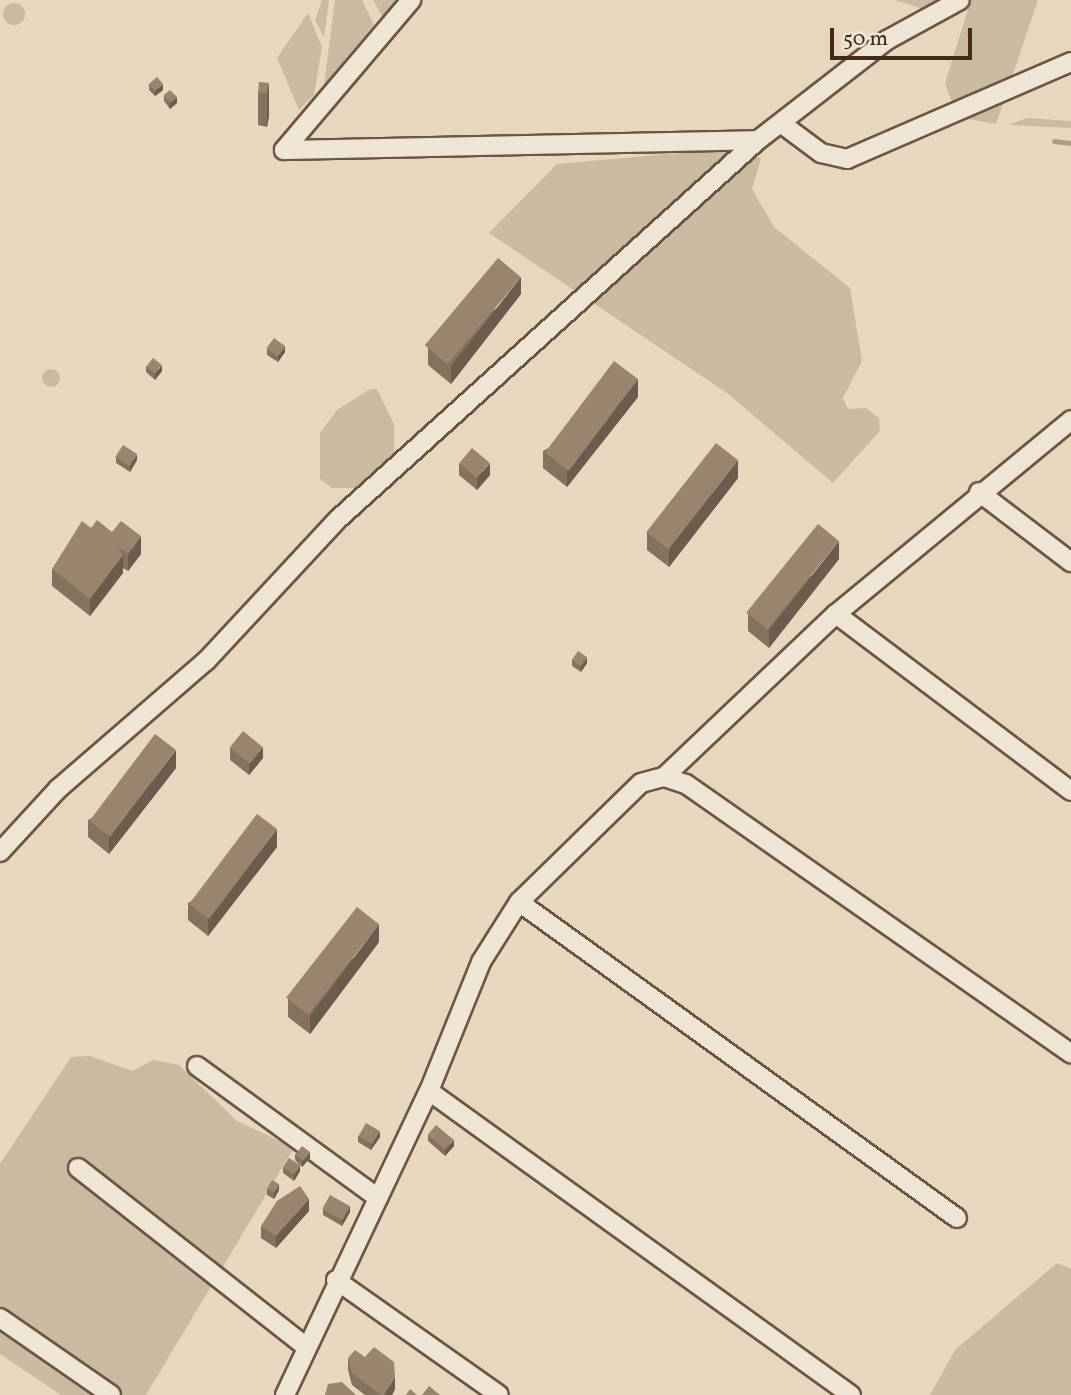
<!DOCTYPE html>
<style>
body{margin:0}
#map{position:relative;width:1071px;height:1395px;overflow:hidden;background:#e7d7bf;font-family:Vollkorn,serif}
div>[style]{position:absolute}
.green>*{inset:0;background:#cbbaa2}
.round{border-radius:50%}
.stream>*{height:5px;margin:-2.5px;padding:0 2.5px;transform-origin:2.5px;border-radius:2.5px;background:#b09d86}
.roads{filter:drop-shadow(2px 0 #6d5641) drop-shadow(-2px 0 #6d5641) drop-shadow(0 2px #6d5641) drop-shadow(0 -2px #6d5641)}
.street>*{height:18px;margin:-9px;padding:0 9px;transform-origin:9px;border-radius:9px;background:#efe5d5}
.wall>*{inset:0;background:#84725f}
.shaded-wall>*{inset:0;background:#6b5c4d}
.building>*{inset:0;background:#99846e;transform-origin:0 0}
span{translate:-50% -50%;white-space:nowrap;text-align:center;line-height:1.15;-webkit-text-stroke:6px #efe5d5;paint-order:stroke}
.scale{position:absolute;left:830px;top:28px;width:142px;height:32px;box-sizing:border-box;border:4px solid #442b17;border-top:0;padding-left:9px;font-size:21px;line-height:24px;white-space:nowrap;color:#442b17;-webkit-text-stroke:5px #efe5d5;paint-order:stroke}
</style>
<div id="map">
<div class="green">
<i style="clip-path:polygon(322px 0,329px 0,324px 37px,315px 20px)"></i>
<i style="clip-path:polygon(335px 0,362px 0,374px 25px,324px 85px)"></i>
<i style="clip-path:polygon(373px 0,398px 0,383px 18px)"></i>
<i style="clip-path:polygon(894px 0,954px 0,958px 7px,953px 18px)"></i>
<i style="clip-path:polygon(971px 0,1038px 0,996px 124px,968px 119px,954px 108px,945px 83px)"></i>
<i class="round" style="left:3px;top:3px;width:22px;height:22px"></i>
<i style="clip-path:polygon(308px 13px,322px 47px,314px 95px,299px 110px,277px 58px)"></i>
<i style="clip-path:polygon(1027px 118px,1071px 121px,1071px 128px,1009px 125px)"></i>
<i style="clip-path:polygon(745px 147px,761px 159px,752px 189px,774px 227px,850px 288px,862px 361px,843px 398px,848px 409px,866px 408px,879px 418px,880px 431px,833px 483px,727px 393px,489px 233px,557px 164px)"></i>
<i class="round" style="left:42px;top:369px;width:18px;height:18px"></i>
<i style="clip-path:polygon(370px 389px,377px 389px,394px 424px,394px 466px,360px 488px,332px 488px,320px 479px,320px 433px,337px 410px)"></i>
<i style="clip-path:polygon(90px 1056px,132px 1071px,153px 1060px,179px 1065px,237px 1121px,294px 1148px,146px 1395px,61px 1395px,0 1354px,0 1164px,71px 1057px)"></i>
<i style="clip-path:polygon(1057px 1263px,1071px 1269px,1071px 1395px,930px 1395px,955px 1350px)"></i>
</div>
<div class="stream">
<i style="left:1054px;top:141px;width:17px;rotate:7deg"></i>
</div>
<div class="roads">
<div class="street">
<i style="left:782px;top:124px;width:49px;rotate:36.6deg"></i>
<i style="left:821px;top:153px;width:27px;rotate:13deg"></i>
<i style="left:847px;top:159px;width:244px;rotate:-23.4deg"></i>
<i style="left:284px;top:150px;width:474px;rotate:-1.2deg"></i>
<i style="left:284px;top:150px;width:197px;rotate:-49.7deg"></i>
<i style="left:979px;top:492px;width:116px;rotate:37.3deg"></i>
<i style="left:836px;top:614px;width:294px;rotate:37deg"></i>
<i style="left:664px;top:777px;width:237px;rotate:-43.5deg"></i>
<i style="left:836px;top:614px;width:305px;rotate:-39.5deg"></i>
<i style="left:0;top:852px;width:86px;rotate:-47.4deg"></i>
<i style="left:58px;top:789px;width:196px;rotate:-40.9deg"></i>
<i style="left:206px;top:661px;width:192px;rotate:-47.1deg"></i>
<i style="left:337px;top:520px;width:567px;rotate:-42.07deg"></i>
<i style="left:758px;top:140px;width:163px;rotate:-37.8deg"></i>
<i style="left:887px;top:40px;width:83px;rotate:-28.7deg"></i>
<i style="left:519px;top:902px;width:540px;rotate:35.81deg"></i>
<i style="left:197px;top:1066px;width:224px;rotate:36.1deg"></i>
<i style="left:429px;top:1091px;width:139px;rotate:-68deg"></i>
<i style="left:481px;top:962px;width:71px;rotate:-57.7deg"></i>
<i style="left:519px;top:902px;width:170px;rotate:-44.3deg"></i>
<i style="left:641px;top:783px;width:24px;rotate:-15deg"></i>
<i style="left:664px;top:777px;width:23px;rotate:18deg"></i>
<i style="left:686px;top:784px;width:470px;rotate:35deg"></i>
<i style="left:78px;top:1168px;width:287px;rotate:38.1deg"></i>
<i style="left:336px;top:1280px;width:199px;rotate:35.2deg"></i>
<i style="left:0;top:1318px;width:135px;rotate:34.7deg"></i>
<i style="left:285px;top:1395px;width:336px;rotate:-64.7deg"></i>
<i style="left:429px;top:1091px;width:520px;rotate:35.77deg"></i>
</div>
</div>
<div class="wall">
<i style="clip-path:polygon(269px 83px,269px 116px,267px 127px,258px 125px,258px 92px)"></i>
<i style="clip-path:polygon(149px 84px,163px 90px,155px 96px,149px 90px)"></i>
<i style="clip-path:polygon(164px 95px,177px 103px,170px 109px,164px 101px)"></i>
<i style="clip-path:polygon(521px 294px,451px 384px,428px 365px,428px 348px)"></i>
<i style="clip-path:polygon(267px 349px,285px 352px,278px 362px,267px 355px)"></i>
<i style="clip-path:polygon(146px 366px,162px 371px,155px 380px,146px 372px)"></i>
<i style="clip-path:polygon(638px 397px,567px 487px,543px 468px,543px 451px)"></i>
<i style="clip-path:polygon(116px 457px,137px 460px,130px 472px,116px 463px)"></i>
<i style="clip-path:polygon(459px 463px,490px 475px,477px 490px,459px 475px)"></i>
<i style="clip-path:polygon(738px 478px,669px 567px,647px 550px,647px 532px)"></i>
<i style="clip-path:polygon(91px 528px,141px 554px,128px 571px,123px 568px,123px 573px,90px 616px,52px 586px,52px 569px)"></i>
<i style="clip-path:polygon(839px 559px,769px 648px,748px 631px,748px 614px)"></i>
<i style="clip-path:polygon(572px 660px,587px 663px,581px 672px,572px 666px)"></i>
<i style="clip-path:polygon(230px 748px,263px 758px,249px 775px,230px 760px)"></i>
<i style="clip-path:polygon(176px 768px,109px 854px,88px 837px,88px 820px)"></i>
<i style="clip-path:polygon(277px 847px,208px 936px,188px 920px,188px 903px)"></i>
<i style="clip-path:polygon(379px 942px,310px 1034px,288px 1017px,288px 999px)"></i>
<i style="clip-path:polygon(428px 1135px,454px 1146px,445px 1156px,428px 1141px)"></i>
<i style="clip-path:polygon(358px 1136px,380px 1137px,371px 1150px,358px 1142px)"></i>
<i style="clip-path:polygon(295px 1154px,310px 1158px,302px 1167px,295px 1160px)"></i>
<i style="clip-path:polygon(283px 1167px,300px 1171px,294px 1181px,283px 1173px)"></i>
<i style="clip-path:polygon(267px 1189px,279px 1190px,274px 1199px,267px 1195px)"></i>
<i style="clip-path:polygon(323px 1209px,350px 1212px,342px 1226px,323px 1215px)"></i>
<i style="clip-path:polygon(309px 1211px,276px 1248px,261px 1238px,261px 1226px)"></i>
<i style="clip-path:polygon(348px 1358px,395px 1389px,392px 1395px,365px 1395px,352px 1385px,348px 1370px)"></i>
</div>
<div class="shaded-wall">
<i style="clip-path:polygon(269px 83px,269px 116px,267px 127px,267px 94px)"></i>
<i style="clip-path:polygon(163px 84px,163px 90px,155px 96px,155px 91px)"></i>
<i style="clip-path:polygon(177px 97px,177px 103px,170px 109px,170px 103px)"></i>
<i style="clip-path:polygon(521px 277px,521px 294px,451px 384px,451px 366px)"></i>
<i style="clip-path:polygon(285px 346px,285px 352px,278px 362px,278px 356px)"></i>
<i style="clip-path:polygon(162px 365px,162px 371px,155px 380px,155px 374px)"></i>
<i style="clip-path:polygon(638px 379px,638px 397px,567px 487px,567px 469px)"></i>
<i style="clip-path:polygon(137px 454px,137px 460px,130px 472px,130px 466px)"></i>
<i style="clip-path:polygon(738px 460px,738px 478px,669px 567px,669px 549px)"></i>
<i style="clip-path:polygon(490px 463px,490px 475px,477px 490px,477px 478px)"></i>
<i style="clip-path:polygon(141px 536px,141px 554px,128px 571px,128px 554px)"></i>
<i style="clip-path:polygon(839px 541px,839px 559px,769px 648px,769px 630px)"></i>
<i style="clip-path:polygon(123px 555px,123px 573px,90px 616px,90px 599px)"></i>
<i style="clip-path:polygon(587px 657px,587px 663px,581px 672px,581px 666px)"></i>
<i style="clip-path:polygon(263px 747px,263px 758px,249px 775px,249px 763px)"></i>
<i style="clip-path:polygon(176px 750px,176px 768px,109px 854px,109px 837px)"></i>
<i style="clip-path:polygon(277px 829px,277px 847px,208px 936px,208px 919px)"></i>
<i style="clip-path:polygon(379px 924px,379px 942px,310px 1034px,310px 1016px)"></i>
<i style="clip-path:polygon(380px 1131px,380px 1137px,371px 1150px,371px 1144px)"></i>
<i style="clip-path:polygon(454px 1140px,454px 1146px,445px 1156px,445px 1150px)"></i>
<i style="clip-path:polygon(310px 1152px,310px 1158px,302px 1167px,302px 1161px)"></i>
<i style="clip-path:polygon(300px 1165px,300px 1171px,294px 1181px,294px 1175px)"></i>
<i style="clip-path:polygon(279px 1184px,279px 1190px,274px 1199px,274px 1193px)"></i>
<i style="clip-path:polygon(309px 1199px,309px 1211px,276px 1248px,276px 1236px)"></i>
<i style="clip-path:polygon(350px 1206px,350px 1212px,342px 1226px,342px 1220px)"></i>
<i style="clip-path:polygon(395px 1377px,395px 1389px,392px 1395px,384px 1395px)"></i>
</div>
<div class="building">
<i style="left:157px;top:77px;width:9px;height:11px;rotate:49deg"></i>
<i style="clip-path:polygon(259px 82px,269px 83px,267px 94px,258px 92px)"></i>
<i style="clip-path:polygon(170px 90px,177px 97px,170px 103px,164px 95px)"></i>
<i style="left:498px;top:258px;width:30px;height:114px;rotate:40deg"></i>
<i style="left:274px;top:338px;width:14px;height:13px;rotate:36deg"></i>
<i style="left:153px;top:358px;width:11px;height:11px;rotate:38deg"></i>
<i style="left:614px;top:361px;width:30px;height:115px;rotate:37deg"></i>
<i style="left:716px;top:443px;width:28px;height:113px;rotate:38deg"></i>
<i style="left:123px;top:445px;width:17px;height:14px;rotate:33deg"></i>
<i style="left:472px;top:448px;width:23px;height:20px;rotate:40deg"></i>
<i style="clip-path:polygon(97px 520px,112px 532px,121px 521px,141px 536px,128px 554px,117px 546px,123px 555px,90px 599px,52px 569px,82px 521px,91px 528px)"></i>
<i style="left:818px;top:524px;width:27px;height:114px;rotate:39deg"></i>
<i style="left:578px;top:651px;width:11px;height:11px;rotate:34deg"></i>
<i style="left:243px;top:731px;width:26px;height:21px;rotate:39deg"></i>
<i style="left:155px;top:734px;width:26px;height:109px;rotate:37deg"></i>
<i style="left:257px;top:814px;width:25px;height:113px;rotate:37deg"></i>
<i style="left:357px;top:907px;width:28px;height:115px;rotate:38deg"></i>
<i style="left:366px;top:1123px;width:16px;height:15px;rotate:30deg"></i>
<i style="left:436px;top:1125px;width:23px;height:13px;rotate:40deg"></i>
<i style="left:302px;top:1146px;width:10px;height:11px;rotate:37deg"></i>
<i style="left:289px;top:1158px;width:13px;height:11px;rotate:32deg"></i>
<i style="left:272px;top:1180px;width:8px;height:10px;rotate:30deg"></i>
<i style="clip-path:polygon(300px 1186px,309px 1199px,276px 1236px,261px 1226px,277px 1201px)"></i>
<i style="left:330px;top:1195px;width:23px;height:16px;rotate:29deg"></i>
<i style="clip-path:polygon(374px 1347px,394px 1362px,395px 1377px,384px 1395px,381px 1395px,352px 1373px,348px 1358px,355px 1350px,365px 1357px)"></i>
<i style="clip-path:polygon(342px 1382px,356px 1395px,325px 1395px,328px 1384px)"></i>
<i style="clip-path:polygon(429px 1386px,440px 1395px,422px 1395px)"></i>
<i style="clip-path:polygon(410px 1389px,417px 1395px,406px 1395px)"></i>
</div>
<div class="scale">50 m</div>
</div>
